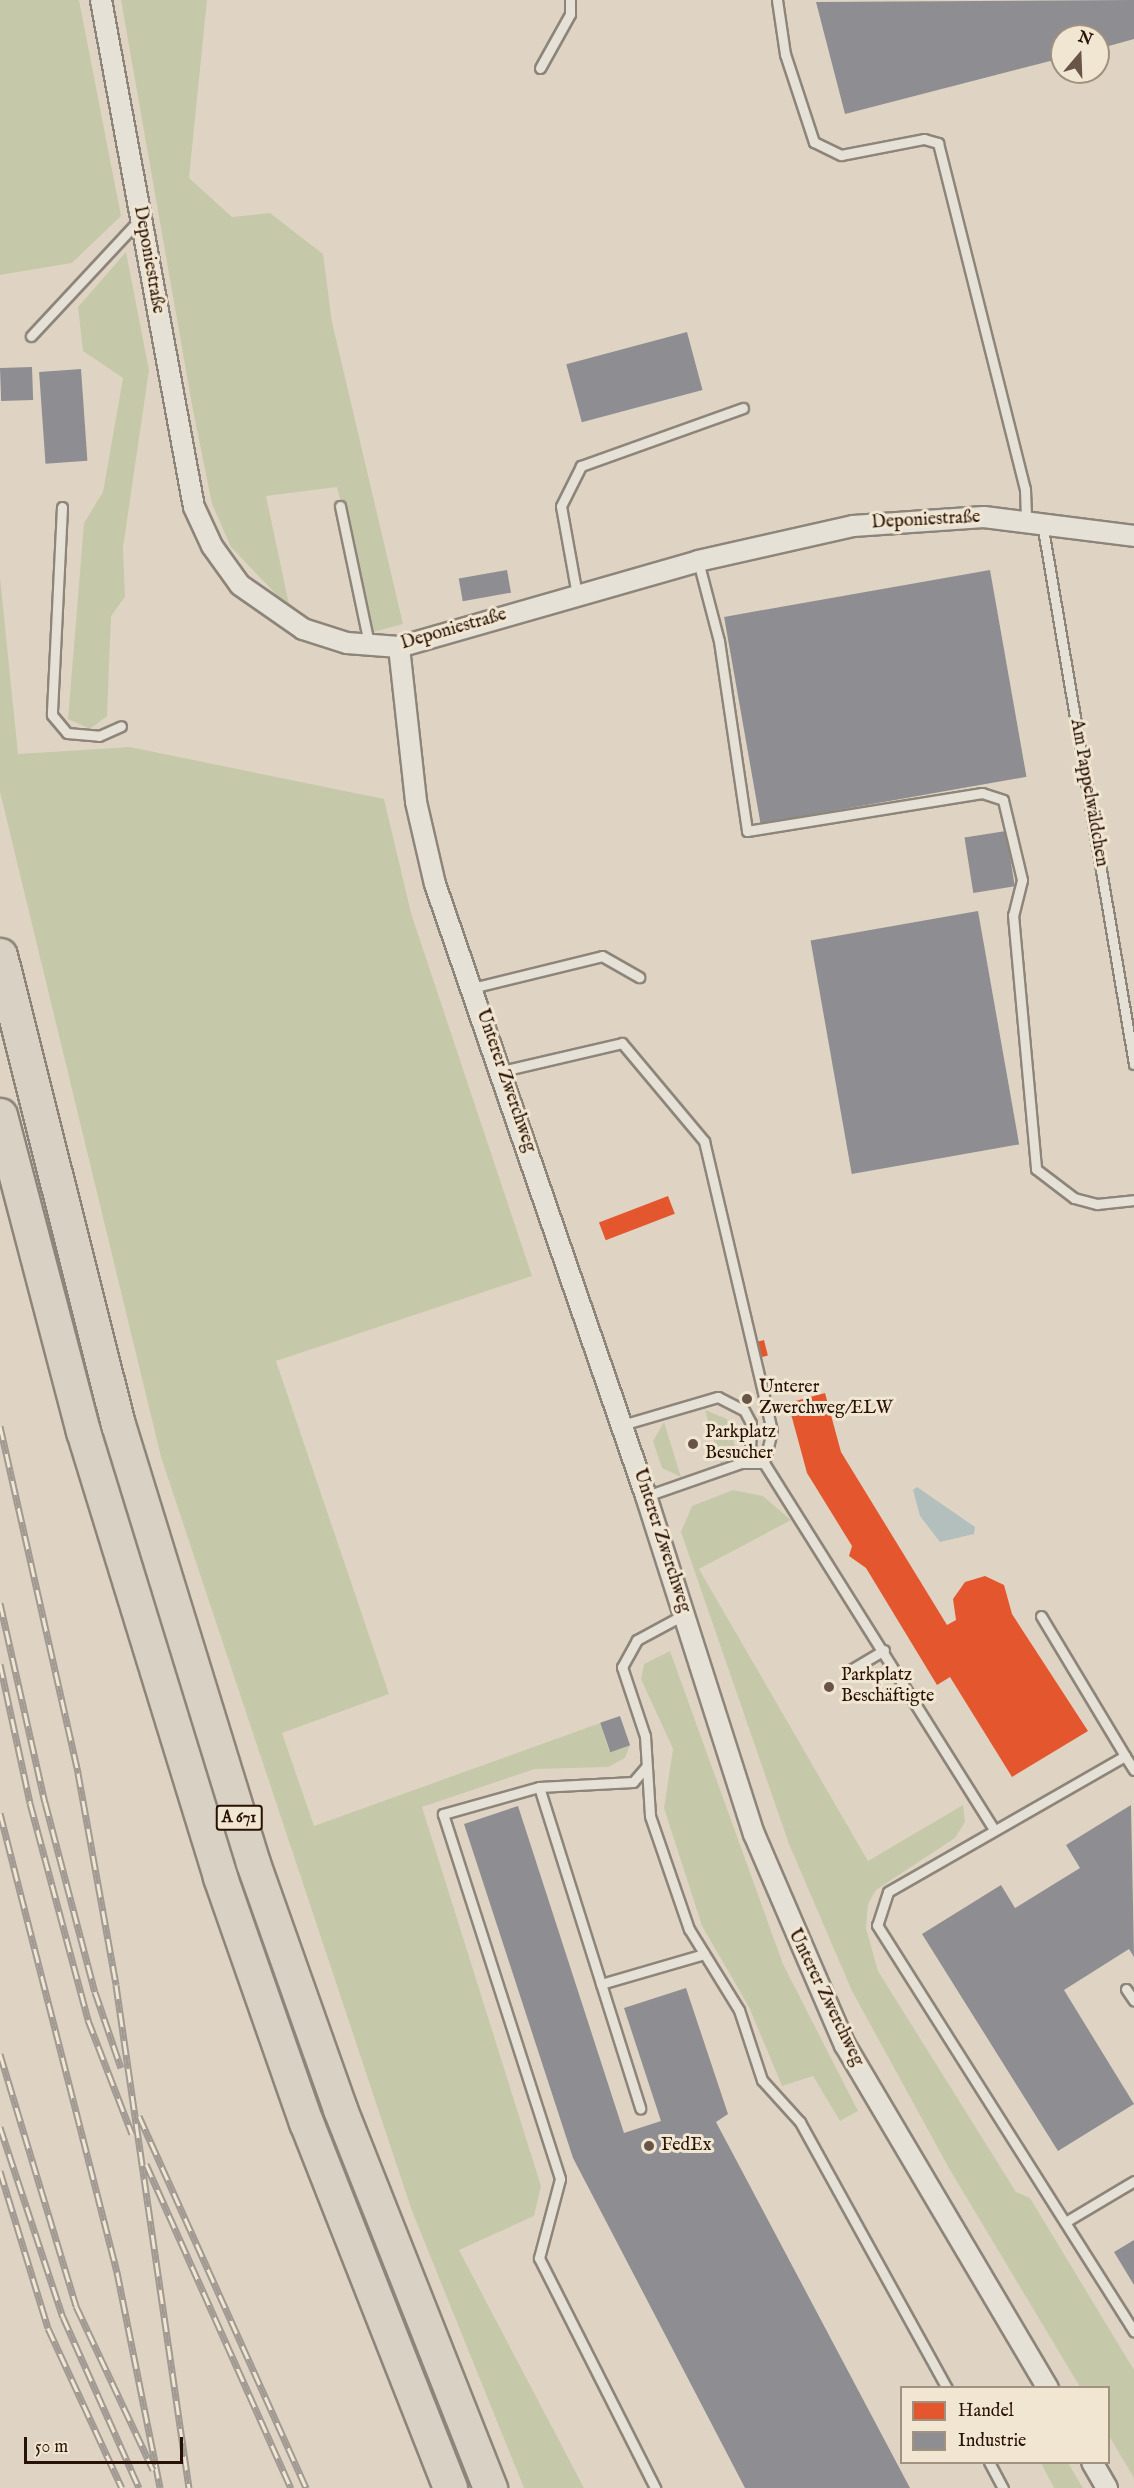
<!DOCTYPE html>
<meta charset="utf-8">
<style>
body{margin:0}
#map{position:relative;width:1134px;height:2488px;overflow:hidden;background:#dfd4c3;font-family:"IM FELL English",serif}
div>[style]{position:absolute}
.green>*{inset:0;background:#c6c9a9}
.water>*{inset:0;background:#b2bfbd}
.shops>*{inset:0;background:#e4572e;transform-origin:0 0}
.industry>*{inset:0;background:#8d8d92;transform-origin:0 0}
.roads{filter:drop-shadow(2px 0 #8e857a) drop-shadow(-2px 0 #8e857a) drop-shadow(0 2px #8e857a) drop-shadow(0 -2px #8e857a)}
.service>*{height:9px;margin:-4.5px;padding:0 4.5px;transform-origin:4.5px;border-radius:4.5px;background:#e6e1d7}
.minor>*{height:20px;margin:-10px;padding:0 10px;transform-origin:10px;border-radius:10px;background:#e6e1d7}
.motorway>*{height:33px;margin:-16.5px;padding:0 16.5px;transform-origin:16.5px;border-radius:16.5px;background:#d9d1c3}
.rail>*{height:7px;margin-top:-3.5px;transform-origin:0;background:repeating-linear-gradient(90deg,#f1e6d1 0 14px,#a19a93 0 28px);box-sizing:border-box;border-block:2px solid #a19a93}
.dots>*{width:16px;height:16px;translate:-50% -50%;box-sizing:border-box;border:3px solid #f1e6d1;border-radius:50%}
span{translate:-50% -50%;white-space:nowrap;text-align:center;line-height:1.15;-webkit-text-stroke:6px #f1e6d1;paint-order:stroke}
.shield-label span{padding:2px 4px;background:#f1e6d1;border:2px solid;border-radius:4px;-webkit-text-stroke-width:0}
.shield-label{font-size:16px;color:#281105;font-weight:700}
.street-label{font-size:18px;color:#281105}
.poi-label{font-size:18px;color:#281105}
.left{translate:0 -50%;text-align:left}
.legend{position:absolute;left:900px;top:2386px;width:210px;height:78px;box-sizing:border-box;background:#f1e6d1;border:2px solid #a1917f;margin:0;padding:8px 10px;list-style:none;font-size:18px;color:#281105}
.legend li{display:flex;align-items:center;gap:12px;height:30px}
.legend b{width:30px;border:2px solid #a1917f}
.north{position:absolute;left:1050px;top:24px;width:60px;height:60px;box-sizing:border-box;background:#f1e6d1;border:2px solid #a1917f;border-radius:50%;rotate:19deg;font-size:16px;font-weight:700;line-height:24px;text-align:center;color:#281105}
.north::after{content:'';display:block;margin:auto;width:21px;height:27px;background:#685548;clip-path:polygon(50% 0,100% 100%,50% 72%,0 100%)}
.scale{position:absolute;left:24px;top:2437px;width:159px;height:27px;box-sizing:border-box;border:3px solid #281105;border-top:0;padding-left:8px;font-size:18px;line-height:21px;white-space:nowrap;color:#281105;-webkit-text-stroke:4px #f1e6d1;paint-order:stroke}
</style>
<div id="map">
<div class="green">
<i style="clip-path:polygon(0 0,79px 0,121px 216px,72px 263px,0 275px)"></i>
<i style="clip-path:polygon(121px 0,207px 0,189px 178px,232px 217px,270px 213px,323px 254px,332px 322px,403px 624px,373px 632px,337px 487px,266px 496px,290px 609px,231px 547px,212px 504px,192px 405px)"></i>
<i style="clip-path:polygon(126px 252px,149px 370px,123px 548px,125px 597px,111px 616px,107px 716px,90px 729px,68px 719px,84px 523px,103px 492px,123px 378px,83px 351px,78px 307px)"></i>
<i style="clip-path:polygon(0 577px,18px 754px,130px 747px,384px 799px,411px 913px,532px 1276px,276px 1361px,389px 1694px,282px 1733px,314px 1826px,600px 1723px,609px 1751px,630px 1745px,625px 1758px,608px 1767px,535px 1769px,422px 1807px,541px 2186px,534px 2216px,459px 2250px,584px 2488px,524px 2488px,412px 2211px,161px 1457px,0 792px)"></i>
<i style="clip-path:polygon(705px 1410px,727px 1419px,735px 1446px,721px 1465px)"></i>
<i style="clip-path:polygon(664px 1422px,681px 1477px,662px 1468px,653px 1441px)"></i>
<i style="clip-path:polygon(733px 1490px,763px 1496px,791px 1520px,699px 1569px,868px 1861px,963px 1805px,965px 1822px,955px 1838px,876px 1890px,868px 1904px,866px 1928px,878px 1971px,1016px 2192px,1030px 2198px,1134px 2370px,1134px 2478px,1109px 2436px,1108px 2388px,1080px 2387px,950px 2170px,852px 1991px,789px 1844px,681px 1532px,692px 1506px)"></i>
<i style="clip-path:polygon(670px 1651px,783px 1964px,858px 2111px,840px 2121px,813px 2076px,782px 2086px,749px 2007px,702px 1926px,664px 1808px,673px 1749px,641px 1679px,644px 1664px)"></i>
<i style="clip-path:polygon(1041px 2463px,1068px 2463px,1083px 2488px,1054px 2488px)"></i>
</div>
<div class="water">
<i style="clip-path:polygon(917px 1487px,975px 1527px,974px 1534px,940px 1542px,920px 1516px,913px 1490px)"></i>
</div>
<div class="shops">
<i style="left:668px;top:1196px;width:19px;height:74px;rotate:69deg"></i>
<i style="left:764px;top:1340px;width:16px;height:8px;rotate:76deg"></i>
<i style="clip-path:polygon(825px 1393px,841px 1452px,947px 1625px,956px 1620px,953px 1599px,965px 1582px,985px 1576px,1004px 1585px,1012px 1614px,1088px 1731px,1012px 1777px,950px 1677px,937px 1685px,866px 1568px,849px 1556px,852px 1546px,807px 1473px,788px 1403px)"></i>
</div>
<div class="industry">
<i style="clip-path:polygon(1134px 0,1134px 39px,1098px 49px,1098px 36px,1062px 36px,1062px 58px,845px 114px,816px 2px)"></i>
<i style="left:687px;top:332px;width:60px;height:125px;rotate:75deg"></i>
<i style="left:32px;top:367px;width:33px;height:32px;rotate:88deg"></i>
<i style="left:81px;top:369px;width:92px;height:42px;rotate:86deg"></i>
<i style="left:507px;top:570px;width:23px;height:49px;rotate:80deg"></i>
<i style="left:990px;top:570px;width:210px;height:270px;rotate:80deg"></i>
<i style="left:1006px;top:831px;width:56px;height:42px;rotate:81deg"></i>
<i style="left:978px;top:911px;width:237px;height:170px;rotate:80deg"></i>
<i style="left:620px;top:1716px;width:31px;height:21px;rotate:71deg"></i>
<i style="clip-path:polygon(1131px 1805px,1134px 1957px,1129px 1949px,1064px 1990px,1134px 2104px,1058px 2151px,922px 1934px,1001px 1885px,1015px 1908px,1080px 1868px,1066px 1845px)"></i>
<i style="clip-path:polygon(518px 1806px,624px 2133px,661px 2121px,624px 2008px,686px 1988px,728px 2114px,716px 2122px,910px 2488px,745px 2488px,573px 2158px,464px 1824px)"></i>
<i style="clip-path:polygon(1134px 2240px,1134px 2285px,1114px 2252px)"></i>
</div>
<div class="roads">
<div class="service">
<i style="left:777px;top:0;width:55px;rotate:81.6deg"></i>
<i style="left:785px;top:54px;width:93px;rotate:71.8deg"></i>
<i style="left:814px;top:142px;width:30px;rotate:26deg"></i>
<i style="left:841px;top:155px;width:85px;rotate:-10.9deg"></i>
<i style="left:924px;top:139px;width:15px;rotate:16deg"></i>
<i style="left:938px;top:143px;width:357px;rotate:75.9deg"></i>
<i style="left:1025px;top:489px;width:30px;rotate:88deg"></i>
<i style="left:540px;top:68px;width:62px;rotate:-60.9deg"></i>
<i style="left:570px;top:14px;width:14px;rotate:-90deg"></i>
<i style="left:31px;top:336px;width:160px;rotate:-47deg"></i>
<i style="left:340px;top:506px;width:141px;rotate:78.1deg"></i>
<i style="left:62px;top:507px;width:208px;rotate:92.8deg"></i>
<i style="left:52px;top:715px;width:23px;rotate:50deg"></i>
<i style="left:67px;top:733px;width:32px;rotate:5deg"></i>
<i style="left:99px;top:736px;width:24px;rotate:-24deg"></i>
<i style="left:1042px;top:523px;width:549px;rotate:80.35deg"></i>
<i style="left:698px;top:561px;width:83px;rotate:75.3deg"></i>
<i style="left:719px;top:641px;width:192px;rotate:81.6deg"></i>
<i style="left:747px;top:831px;width:238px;rotate:-9.2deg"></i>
<i style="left:982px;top:793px;width:22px;rotate:18deg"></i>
<i style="left:1003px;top:800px;width:82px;rotate:76.6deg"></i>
<i style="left:1022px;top:880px;width:36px;rotate:104deg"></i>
<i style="left:1013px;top:915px;width:255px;rotate:84.8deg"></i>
<i style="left:1036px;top:1169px;width:48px;rotate:37.3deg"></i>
<i style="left:1074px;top:1198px;width:24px;rotate:15deg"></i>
<i style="left:1097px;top:1204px;width:37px;rotate:-6deg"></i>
<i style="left:577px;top:595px;width:90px;rotate:-100.2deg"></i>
<i style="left:561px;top:506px;width:45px;rotate:-63.4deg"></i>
<i style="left:581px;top:466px;width:172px;rotate:-19.7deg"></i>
<i style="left:472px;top:988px;width:134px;rotate:-13.8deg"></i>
<i style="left:602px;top:956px;width:43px;rotate:29.6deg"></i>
<i style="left:502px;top:1071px;width:123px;rotate:-13.1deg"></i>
<i style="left:622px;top:1043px;width:128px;rotate:50.1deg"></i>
<i style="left:704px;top:1141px;width:298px;rotate:76.8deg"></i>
<i style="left:772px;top:1431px;width:33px;rotate:104deg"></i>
<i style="left:764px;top:1463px;width:23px;rotate:180deg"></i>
<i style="left:622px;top:1425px;width:100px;rotate:-16.3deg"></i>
<i style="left:718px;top:1397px;width:29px;rotate:27deg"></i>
<i style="left:744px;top:1410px;width:15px;rotate:62deg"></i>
<i style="left:751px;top:1423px;width:28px;rotate:92deg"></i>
<i style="left:750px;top:1451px;width:15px;rotate:127deg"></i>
<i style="left:741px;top:1463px;width:101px;rotate:160.8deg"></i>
<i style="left:764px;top:1463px;width:432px;rotate:57.9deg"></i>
<i style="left:685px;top:1614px;width:55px;rotate:151.6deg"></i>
<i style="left:637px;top:1640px;width:31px;rotate:119deg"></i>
<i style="left:622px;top:1667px;width:73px;rotate:71.6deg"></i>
<i style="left:645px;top:1736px;width:80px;rotate:86.4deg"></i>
<i style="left:650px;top:1816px;width:120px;rotate:71deg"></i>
<i style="left:689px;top:1929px;width:95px;rotate:58.3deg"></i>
<i style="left:739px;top:2010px;width:74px;rotate:71.8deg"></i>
<i style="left:762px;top:2080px;width:57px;rotate:47.9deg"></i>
<i style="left:800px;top:2122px;width:304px;rotate:61.1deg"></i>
<i style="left:1041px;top:1616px;width:163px;rotate:59deg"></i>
<i style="left:847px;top:1672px;width:43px;rotate:-30.7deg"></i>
<i style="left:646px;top:1767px;width:20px;rotate:131deg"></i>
<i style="left:633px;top:1782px;width:94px;rotate:177deg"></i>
<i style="left:539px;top:1787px;width:100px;rotate:164.3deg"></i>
<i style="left:443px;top:1814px;width:383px;rotate:72.2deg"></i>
<i style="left:560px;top:2179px;width:82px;rotate:104.9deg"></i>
<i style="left:539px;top:2258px;width:258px;rotate:63.2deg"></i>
<i style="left:1134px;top:1770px;width:17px;rotate:-123deg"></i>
<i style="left:1125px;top:1756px;width:273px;rotate:150.2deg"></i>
<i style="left:888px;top:1892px;width:35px;rotate:108deg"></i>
<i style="left:877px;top:1925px;width:481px;rotate:57.7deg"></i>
<i style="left:539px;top:1787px;width:337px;rotate:72.5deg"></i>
<i style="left:601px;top:1984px;width:107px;rotate:-16.2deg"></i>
<i style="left:1126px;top:1989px;width:14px;rotate:56deg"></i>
<i style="left:1067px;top:2221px;width:78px;rotate:-30.8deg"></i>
<i style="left:989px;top:2462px;width:30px;rotate:62deg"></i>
</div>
<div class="minor">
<i style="left:101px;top:0;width:515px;rotate:79.61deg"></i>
<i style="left:194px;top:507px;width:43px;rotate:65.2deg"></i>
<i style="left:212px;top:546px;width:48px;rotate:54.3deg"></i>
<i style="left:240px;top:585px;width:77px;rotate:34.9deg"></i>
<i style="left:303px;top:629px;width:46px;rotate:17.7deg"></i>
<i style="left:347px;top:643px;width:52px;rotate:4.4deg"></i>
<i style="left:399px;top:647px;width:311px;rotate:-16deg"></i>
<i style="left:698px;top:561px;width:159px;rotate:-12.7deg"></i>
<i style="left:853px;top:526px;width:131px;rotate:-3.9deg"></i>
<i style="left:984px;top:517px;width:151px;rotate:7.2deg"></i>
<i style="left:399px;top:647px;width:156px;rotate:83.7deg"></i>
<i style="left:416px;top:802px;width:84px;rotate:77deg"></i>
<i style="left:435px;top:884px;width:647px;rotate:70.98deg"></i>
<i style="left:646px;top:1496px;width:355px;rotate:72.3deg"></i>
<i style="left:754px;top:1834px;width:230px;rotate:66.7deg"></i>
<i style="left:845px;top:2045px;width:399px;rotate:59.4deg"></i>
<i style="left:1092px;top:2462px;width:30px;rotate:60deg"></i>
</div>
<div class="motorway">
<i style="left:0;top:955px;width:484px;rotate:75.9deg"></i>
<i style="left:118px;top:1424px;width:459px;rotate:72.9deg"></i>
<i style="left:253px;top:1863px;width:261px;rotate:70.5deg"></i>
<i style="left:340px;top:2109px;width:408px;rotate:68.4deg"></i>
<i style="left:0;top:1115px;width:327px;rotate:75.3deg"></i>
<i style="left:83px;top:1431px;width:467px;rotate:72.9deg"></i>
<i style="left:220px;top:1877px;width:260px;rotate:70.7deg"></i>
<i style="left:306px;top:2122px;width:393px;rotate:68.5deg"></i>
</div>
</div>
<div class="rail">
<i style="left:0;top:1426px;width:356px;rotate:77.3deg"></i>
<i style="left:78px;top:1773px;width:215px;rotate:79.8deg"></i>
<i style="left:116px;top:1985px;width:508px;rotate:81.74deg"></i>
<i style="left:0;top:1603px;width:204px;rotate:77.3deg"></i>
<i style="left:45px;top:1802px;width:196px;rotate:75.3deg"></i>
<i style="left:95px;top:1992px;width:80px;rotate:71.1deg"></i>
<i style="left:0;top:1664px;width:142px;rotate:77.8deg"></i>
<i style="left:30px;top:1803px;width:225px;rotate:75deg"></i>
<i style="left:88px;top:2020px;width:122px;rotate:68.9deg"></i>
<i style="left:0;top:1813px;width:474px;rotate:75.7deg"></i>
<i style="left:117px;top:2272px;width:220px;rotate:78.7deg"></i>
<i style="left:0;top:2054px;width:263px;rotate:73.2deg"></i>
<i style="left:76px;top:2306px;width:181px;rotate:64.8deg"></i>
<i style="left:139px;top:2116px;width:408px;rotate:65.8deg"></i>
<i style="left:0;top:2127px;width:200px;rotate:71.7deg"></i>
<i style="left:63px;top:2317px;width:187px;rotate:66deg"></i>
<i style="left:146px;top:2164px;width:355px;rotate:65.9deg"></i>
<i style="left:0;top:2171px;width:164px;rotate:73deg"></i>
<i style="left:48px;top:2328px;width:176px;rotate:65.2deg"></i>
</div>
<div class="dots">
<i style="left:747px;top:1399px;background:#685548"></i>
<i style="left:693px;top:1444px;background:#685548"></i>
<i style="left:829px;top:1687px;background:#685548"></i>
<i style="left:649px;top:2146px;background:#685548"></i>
</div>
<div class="shield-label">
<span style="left:239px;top:1818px">A 671</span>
</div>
<div class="street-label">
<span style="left:148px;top:260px;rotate:80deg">Deponiestraße</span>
<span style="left:926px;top:521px;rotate:-3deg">Deponiestraße</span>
<span style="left:454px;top:630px;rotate:-16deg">Deponiestraße</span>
<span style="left:1088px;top:793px;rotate:80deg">Am Pappelwäldchen</span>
<span style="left:505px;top:1081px;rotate:71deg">Unterer Zwerchweg</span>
<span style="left:661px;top:1541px;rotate:72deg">Unterer Zwerchweg</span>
<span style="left:825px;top:1998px;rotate:64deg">Unterer Zwerchweg</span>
</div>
<div class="poi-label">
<span class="left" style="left:759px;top:1399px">Unterer<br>Zwerchweg/ELW</span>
<span class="left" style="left:705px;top:1444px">Parkplatz<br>Besucher</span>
<span class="left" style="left:841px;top:1687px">Parkplatz<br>Beschäftigte</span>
<span class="left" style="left:661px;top:2146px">FedEx</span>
</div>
<ul class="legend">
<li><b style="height:16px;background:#e4572e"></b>Handel</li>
<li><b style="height:16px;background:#8d8d92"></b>Industrie</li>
</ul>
<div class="north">N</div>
<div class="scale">50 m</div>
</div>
